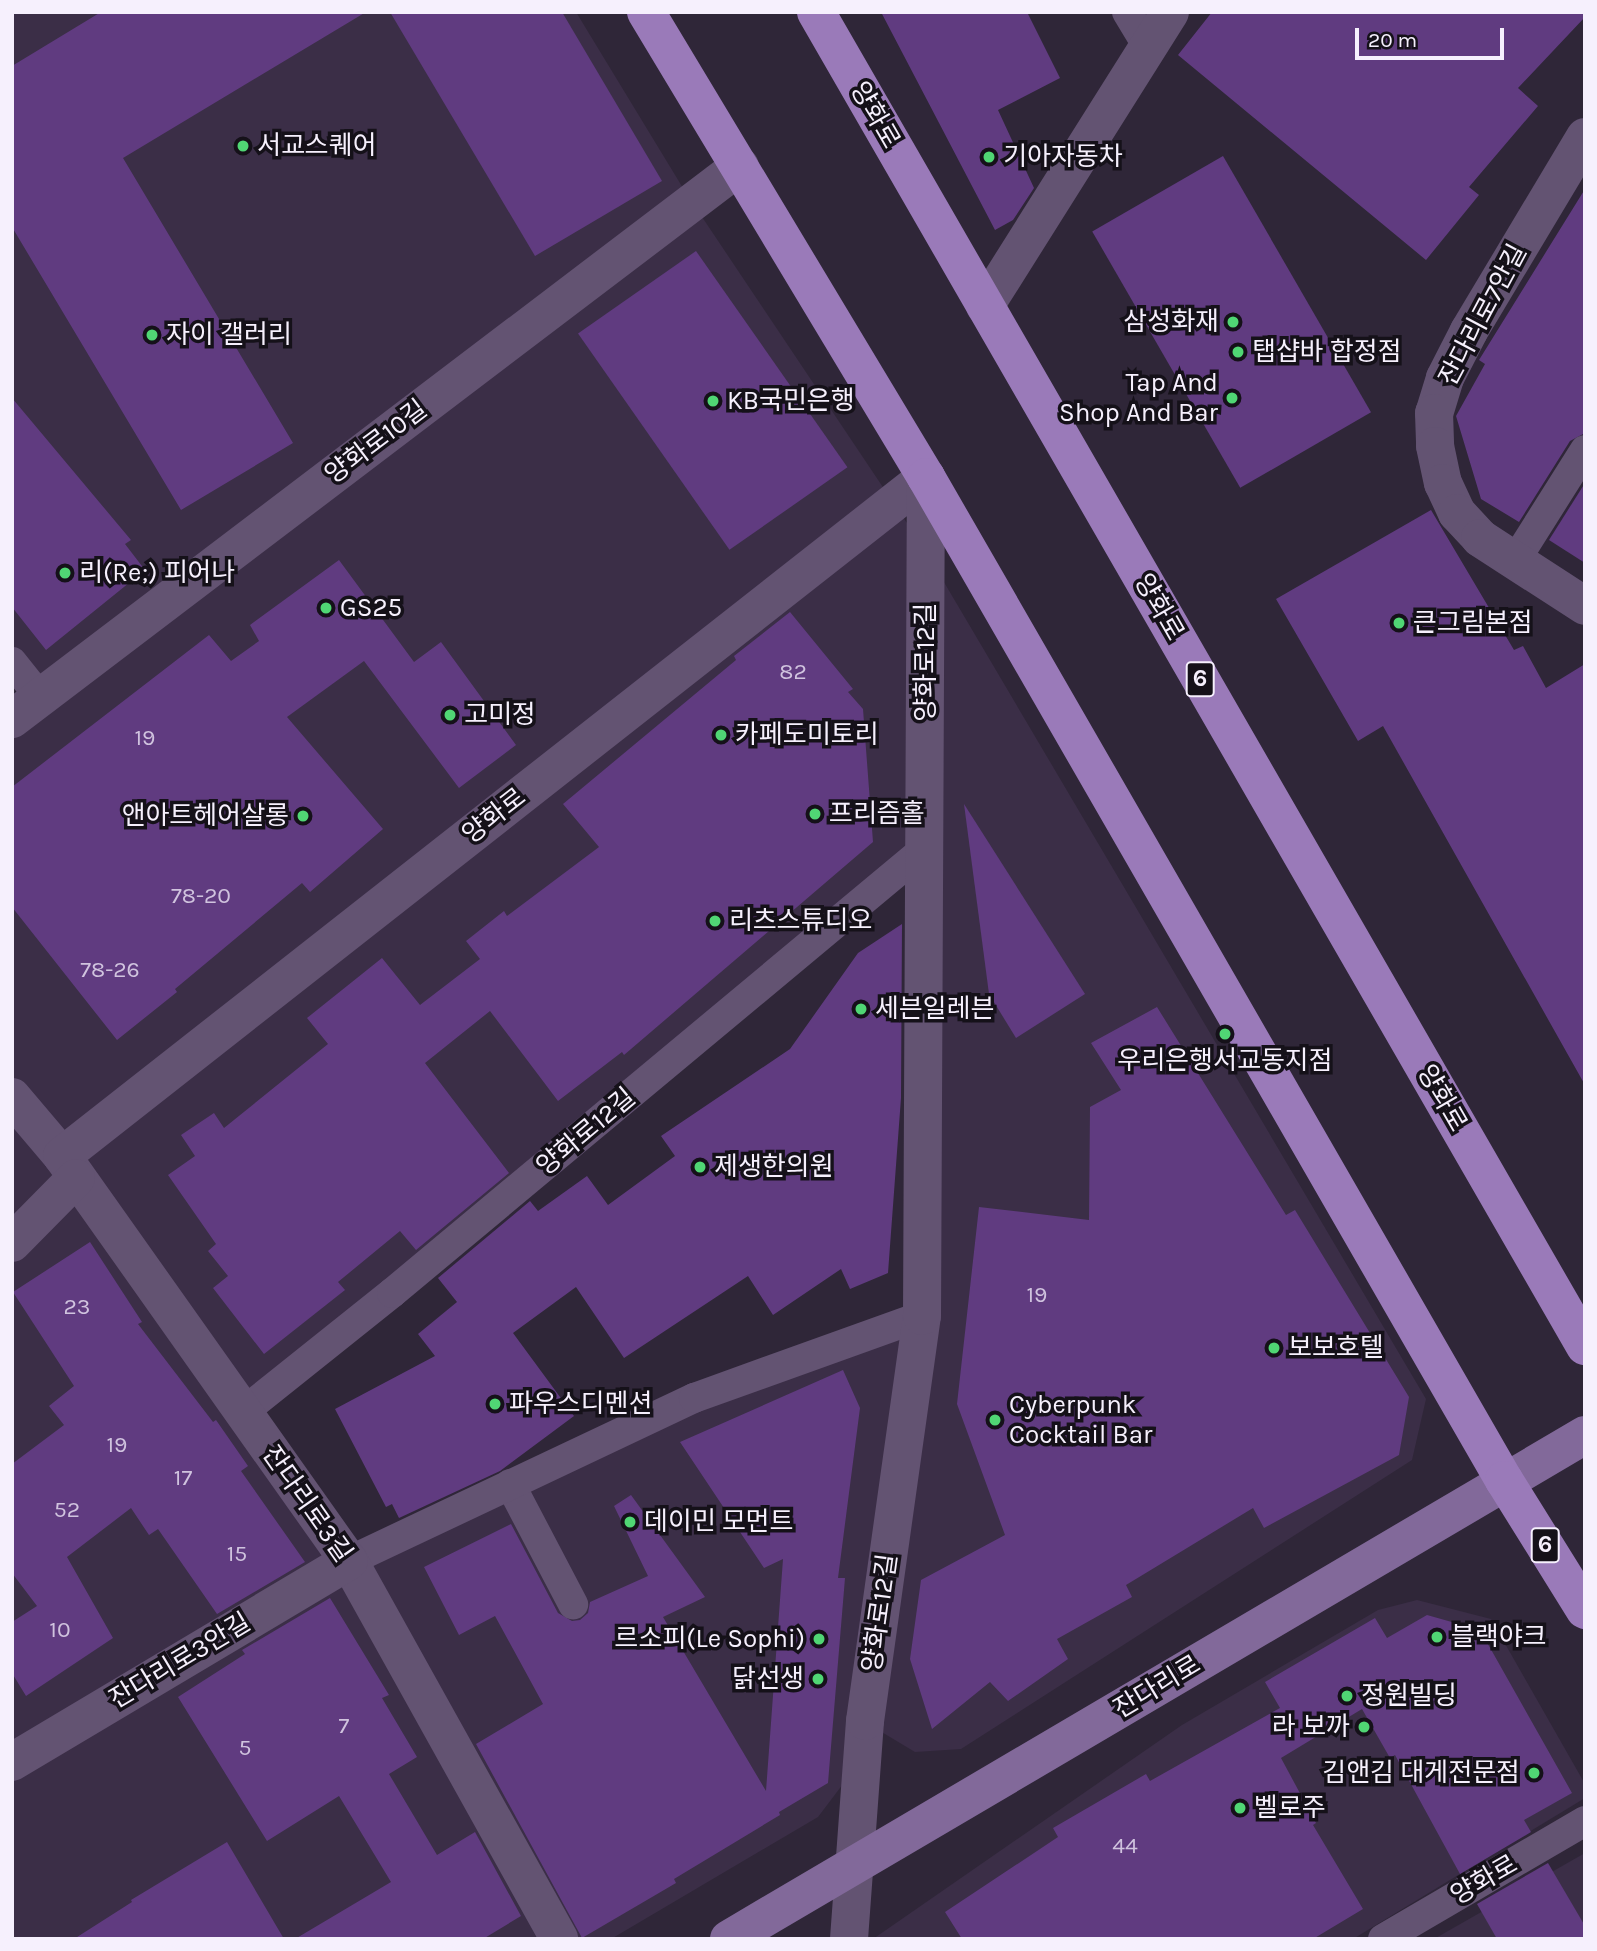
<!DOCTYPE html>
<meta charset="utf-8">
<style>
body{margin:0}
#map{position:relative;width:1597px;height:1951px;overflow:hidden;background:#2f2638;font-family:Karla,"Noto Sans KR",sans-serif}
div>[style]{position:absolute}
.built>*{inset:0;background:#3b2e47}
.building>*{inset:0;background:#603b80;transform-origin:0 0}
.lane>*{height:30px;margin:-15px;padding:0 15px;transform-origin:15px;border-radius:15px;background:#635372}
.street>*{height:38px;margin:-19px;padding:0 19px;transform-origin:19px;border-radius:19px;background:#635372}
.secondary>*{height:38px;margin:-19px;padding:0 19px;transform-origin:19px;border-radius:19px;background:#82699a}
.primary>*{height:38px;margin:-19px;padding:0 19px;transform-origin:19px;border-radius:19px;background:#9a7ab9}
.dots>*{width:19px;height:19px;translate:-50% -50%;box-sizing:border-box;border:4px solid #151119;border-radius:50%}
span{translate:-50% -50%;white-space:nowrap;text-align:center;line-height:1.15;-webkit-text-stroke:7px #151119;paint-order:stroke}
.number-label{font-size:23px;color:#d0c3de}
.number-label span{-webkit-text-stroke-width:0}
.shield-label span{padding:2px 5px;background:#151119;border:2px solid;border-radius:5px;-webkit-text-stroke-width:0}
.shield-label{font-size:24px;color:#f6f0fd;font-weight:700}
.street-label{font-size:26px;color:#f6f0fd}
.poi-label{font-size:26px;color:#f6f0fd}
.left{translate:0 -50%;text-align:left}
.right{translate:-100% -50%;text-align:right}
.frame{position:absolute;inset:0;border:14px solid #f6f0fd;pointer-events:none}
.scale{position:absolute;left:1355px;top:28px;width:149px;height:32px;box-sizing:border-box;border:4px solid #f6f0fd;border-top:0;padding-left:9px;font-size:21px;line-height:24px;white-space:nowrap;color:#f6f0fd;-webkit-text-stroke:5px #151119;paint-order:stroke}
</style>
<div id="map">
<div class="built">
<i style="clip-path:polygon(evenodd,12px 12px,576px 12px,686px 193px,925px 550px,1426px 1399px,1412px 1460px,961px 1749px,915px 1752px,865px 1722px,843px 1784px,818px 1817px,611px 1939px,12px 1939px,12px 719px,40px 697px,12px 662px,12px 12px,922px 868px,922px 1316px,348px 1560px,243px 1411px,922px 868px)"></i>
<i style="clip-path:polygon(1417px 1600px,1491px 1619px,1585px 1784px,1585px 1798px,1353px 1939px,873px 1939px,1182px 1725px,1378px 1610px)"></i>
<i style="clip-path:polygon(1585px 1853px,1585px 1939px,1434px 1939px)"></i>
</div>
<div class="building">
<i style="clip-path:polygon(101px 12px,366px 12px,123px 158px,293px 443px,181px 510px,12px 227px,12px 66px)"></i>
<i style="clip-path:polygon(390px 12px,562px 12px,662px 181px,535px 256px)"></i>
<i style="clip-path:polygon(881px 12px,1027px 12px,1060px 78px,998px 110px,1034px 188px,1013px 220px,995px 230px)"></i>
<i style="clip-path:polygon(1212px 12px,1585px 12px,1585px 17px,1518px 88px,1538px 106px,1469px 187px,1479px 195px,1426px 260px,1178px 55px)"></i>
<i style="left:1223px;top:156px;width:296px;height:151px;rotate:60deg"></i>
<i style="clip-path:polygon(1585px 189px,1585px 433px,1570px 441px,1519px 522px,1481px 499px,1456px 416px,1485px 364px,1479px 360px)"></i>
<i style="left:696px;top:251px;width:264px;height:144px;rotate:55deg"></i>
<i style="clip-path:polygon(12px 398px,131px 540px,125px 544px,145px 570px,46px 650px,12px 607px)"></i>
<i style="clip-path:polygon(1585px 483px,1585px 563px,1549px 540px)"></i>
<i style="clip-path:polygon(1431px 510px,1514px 650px,1523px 646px,1546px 688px,1585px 664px,1585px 1085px,1383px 726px,1358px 741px,1276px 599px)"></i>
<i style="clip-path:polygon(339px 560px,414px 662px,441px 642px,516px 745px,459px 788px,364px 661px,287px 717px,383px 829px,310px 892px,302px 883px,175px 989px,177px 992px,117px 1040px,12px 907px,12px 787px,209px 635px,231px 661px,259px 641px,250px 625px)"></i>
<i style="clip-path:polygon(790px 612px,853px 689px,848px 692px,863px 709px,873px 842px,624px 1055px,622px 1052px,558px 1101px,490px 1011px,425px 1063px,509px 1173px,416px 1250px,400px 1231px,338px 1282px,345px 1290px,264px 1354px,213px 1288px,228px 1276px,208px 1251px,216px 1244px,168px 1175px,195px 1156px,181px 1135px,214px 1113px,224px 1128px,328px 1044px,307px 1018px,382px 958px,420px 1005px,480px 959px,466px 941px,504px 911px,507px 916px,599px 847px,563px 804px,736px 660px,734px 656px)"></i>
<i style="clip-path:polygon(964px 804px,1085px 994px,1016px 1038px,989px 994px)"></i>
<i style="clip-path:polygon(902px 924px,901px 1098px,888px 1273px,850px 1289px,841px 1269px,773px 1315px,748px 1276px,624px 1358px,576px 1287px,513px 1333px,574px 1416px,500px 1471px,399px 1518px,392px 1504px,386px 1507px,335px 1409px,435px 1356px,418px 1334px,457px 1302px,438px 1278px,530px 1201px,538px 1211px,587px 1176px,608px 1205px,675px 1156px,661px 1136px,790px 1049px,858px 953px)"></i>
<i style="clip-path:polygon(1157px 1007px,1286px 1215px,1295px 1210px,1409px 1397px,1399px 1455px,1264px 1528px,1253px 1508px,1126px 1585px,1132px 1597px,1057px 1639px,1068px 1659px,1008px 1701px,990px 1682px,932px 1729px,910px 1659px,921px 1580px,1005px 1535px,957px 1404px,979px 1207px,1089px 1220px,1090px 1107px,1121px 1090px,1091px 1043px)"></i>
<i style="clip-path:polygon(90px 1242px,142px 1322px,138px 1324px,213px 1422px,216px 1420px,248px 1466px,241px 1471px,305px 1562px,217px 1614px,158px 1529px,149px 1535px,131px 1508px,67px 1557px,113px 1638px,26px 1696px,12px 1673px,12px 1622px,37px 1606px,12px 1573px,12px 1464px,64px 1425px,49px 1406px,74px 1386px,13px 1292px)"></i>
<i style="clip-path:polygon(843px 1370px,860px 1408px,838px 1578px,845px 1578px,828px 1783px,779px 1812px,780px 1815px,674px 1879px,676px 1883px,582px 1938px,476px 1744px,543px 1704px,495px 1616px,459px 1635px,424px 1567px,511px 1524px,558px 1613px,572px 1621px,580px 1620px,588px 1613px,590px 1602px,648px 1576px,614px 1506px,631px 1495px,705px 1597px,663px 1617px,766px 1791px,783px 1559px,764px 1568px,680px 1442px)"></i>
<i style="clip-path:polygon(330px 1598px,389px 1695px,382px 1698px,417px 1757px,389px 1774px,437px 1855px,475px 1832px,521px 1916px,483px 1939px,295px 1939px,391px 1882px,339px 1796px,267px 1841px,178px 1697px,245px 1654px,242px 1650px)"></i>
<i style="clip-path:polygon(1427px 1615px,1480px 1630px,1572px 1793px,1524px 1820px,1531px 1832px,1460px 1874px,1395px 1755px,1390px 1758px,1362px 1709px,1281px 1758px,1316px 1823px,1313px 1825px,1363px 1909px,1313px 1939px,962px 1939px,945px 1912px,1058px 1837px,1053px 1828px,1146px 1774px,1150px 1781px,1280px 1708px,1265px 1682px,1375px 1618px,1387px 1638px)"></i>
<i style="clip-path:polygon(227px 1842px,284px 1939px,74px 1939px,132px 1902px,131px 1900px)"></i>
<i style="clip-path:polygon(1548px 1863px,1585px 1926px,1585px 1939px,1497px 1939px,1477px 1904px)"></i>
</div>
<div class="lane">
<i style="left:1127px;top:12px;width:41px;rotate:59deg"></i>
<i style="left:1515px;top:561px;width:131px;rotate:-57.8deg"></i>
<i style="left:12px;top:662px;width:45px;rotate:51.3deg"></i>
<i style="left:243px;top:1412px;width:191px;rotate:-38.6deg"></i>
<i style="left:392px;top:1293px;width:695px;rotate:-39.81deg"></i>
<i style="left:510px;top:1484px;width:136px;rotate:62.3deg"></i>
<i style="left:349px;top:1561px;width:382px;rotate:-25.3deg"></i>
<i style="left:694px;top:1398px;width:242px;rotate:-19.8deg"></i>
<i style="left:1383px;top:1939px;width:234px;rotate:-30.3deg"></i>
</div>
<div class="street">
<i style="left:1585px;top:137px;width:226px;rotate:120.9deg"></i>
<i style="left:1469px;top:331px;width:53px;rotate:117.1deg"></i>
<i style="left:1445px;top:378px;width:37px;rotate:107deg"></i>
<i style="left:1434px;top:413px;width:33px;rotate:88deg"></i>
<i style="left:1435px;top:446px;width:38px;rotate:78deg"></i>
<i style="left:1443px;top:483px;width:33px;rotate:65deg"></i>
<i style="left:1457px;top:513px;width:34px;rotate:47deg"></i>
<i style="left:1480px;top:538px;width:125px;rotate:32.9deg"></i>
<i style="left:985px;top:306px;width:347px;rotate:-57.8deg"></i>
<i style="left:12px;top:719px;width:914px;rotate:-37.22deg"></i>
<i style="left:12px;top:1097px;width:77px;rotate:49.7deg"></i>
<i style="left:62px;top:1156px;width:496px;rotate:54.7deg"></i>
<i style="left:349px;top:1561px;width:432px;rotate:60.9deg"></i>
<i style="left:62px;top:1156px;width:1099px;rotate:-38.16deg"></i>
<i style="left:12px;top:1243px;width:91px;rotate:-45.4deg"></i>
<i style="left:12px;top:1762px;width:392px;rotate:-30.8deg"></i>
<i style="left:849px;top:1939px;width:219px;rotate:-85.8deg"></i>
<i style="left:865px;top:1721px;width:409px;rotate:-82deg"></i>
<i style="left:922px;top:1316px;width:839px;rotate:-89.73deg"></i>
</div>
<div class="secondary">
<i style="left:729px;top:1939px;width:993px;rotate:-30.49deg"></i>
</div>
<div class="primary">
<i style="left:646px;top:12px;width:543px;rotate:58.95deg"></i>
<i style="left:926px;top:477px;width:1158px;rotate:60.05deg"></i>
<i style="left:1504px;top:1480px;width:153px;rotate:58.1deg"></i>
<i style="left:816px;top:12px;width:1540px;rotate:60.04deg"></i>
</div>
<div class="dots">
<i style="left:243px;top:146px;background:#50d674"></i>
<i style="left:989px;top:157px;background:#50d674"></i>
<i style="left:1233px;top:322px;background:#50d674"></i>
<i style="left:152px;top:335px;background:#50d674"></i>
<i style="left:1238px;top:352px;background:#50d674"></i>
<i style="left:1232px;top:398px;background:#50d674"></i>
<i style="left:713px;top:401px;background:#50d674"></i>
<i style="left:65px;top:573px;background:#50d674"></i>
<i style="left:326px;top:608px;background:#50d674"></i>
<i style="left:1399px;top:623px;background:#50d674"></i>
<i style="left:450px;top:715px;background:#50d674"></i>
<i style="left:721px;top:735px;background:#50d674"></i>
<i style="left:815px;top:814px;background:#50d674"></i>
<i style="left:303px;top:816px;background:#50d674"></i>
<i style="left:715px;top:921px;background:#50d674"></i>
<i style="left:861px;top:1009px;background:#50d674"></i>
<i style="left:1225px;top:1034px;background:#50d674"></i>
<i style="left:700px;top:1167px;background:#50d674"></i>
<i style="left:1274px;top:1348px;background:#50d674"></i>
<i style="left:495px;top:1404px;background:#50d674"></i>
<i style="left:995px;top:1420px;background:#50d674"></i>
<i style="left:630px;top:1522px;background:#50d674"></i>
<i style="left:1437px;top:1637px;background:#50d674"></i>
<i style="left:819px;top:1639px;background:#50d674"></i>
<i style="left:818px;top:1679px;background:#50d674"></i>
<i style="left:1347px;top:1696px;background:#50d674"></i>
<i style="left:1364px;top:1727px;background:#50d674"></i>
<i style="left:1534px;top:1773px;background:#50d674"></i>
<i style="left:1240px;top:1808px;background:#50d674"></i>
</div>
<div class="number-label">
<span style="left:793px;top:672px">82</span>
<span style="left:145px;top:738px">19</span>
<span style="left:201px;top:896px">78-20</span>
<span style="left:110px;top:970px">78-26</span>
<span style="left:1037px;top:1295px">19</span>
<span style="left:77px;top:1307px">23</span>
<span style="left:117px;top:1445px">19</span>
<span style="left:183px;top:1478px">17</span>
<span style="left:67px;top:1510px">52</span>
<span style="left:237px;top:1554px">15</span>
<span style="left:60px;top:1630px">10</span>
<span style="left:344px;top:1726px">7</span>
<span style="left:245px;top:1748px">5</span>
<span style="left:1125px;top:1846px">44</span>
</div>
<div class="shield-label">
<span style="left:1200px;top:679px">6</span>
<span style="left:1545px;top:1545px">6</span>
</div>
<div class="street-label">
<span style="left:875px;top:115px;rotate:60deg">양화로</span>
<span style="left:1483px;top:315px;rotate:-62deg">잔다리로7안길</span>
<span style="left:376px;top:442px;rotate:-37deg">양화로10길</span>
<span style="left:1159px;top:607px;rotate:60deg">양화로</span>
<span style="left:926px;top:662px;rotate:-90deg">양화로12길</span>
<span style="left:494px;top:816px;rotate:-38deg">양화로</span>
<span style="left:1442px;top:1098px;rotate:60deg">양화로</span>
<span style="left:586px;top:1132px;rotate:-40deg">양화로12길</span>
<span style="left:307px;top:1504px;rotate:55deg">잔다리로3길</span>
<span style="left:880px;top:1613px;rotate:-82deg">양화로12길</span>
<span style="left:180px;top:1661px;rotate:-31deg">잔다리로3안길</span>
<span style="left:1157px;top:1687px;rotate:-31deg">잔다리로</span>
<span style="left:1484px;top:1880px;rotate:-30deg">양화로</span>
</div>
<div class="poi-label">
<span class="left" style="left:257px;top:146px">서교스퀘어</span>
<span class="left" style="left:1003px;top:157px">기아자동차</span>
<span class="right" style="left:1219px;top:322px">삼성화재</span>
<span class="left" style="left:166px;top:335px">자이 갤러리</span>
<span class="left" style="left:1252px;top:352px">탭샵바 합정점</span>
<span class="right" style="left:1218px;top:398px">Tap And<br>Shop And Bar</span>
<span class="left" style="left:727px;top:401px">KB국민은행</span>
<span class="left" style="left:79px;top:573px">리(Re;) 피어나</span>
<span class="left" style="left:340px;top:608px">GS25</span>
<span class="left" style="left:1413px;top:623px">큰그림본점</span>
<span class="left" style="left:464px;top:715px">고미정</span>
<span class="left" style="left:735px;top:735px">카페도미토리</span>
<span class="left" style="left:829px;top:814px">프리즘홀</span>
<span class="right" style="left:289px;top:816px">앤아트헤어살롱</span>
<span class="left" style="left:729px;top:921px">리츠스튜디오</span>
<span class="left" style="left:875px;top:1009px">세븐일레븐</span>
<span style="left:1225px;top:1061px">우리은행서교동지점</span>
<span class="left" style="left:714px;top:1167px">제생한의원</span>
<span class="left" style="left:1288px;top:1348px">보보호텔</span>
<span class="left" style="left:509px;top:1404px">파우스디멘션</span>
<span class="left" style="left:1009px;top:1420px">Cyberpunk<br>Cocktail Bar</span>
<span class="left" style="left:644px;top:1522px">데이민 모먼트</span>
<span class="left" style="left:1451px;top:1637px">블랙야크</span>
<span class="right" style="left:805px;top:1639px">르소피(Le Sophi)</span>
<span class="right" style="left:804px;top:1679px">닭선생</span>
<span class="left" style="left:1361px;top:1696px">정원빌딩</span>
<span class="right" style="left:1350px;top:1727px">라 보까</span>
<span class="right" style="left:1520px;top:1773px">김앤김 대게전문점</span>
<span class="left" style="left:1254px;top:1808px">벨로주</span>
</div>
<div class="frame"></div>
<div class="scale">20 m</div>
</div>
